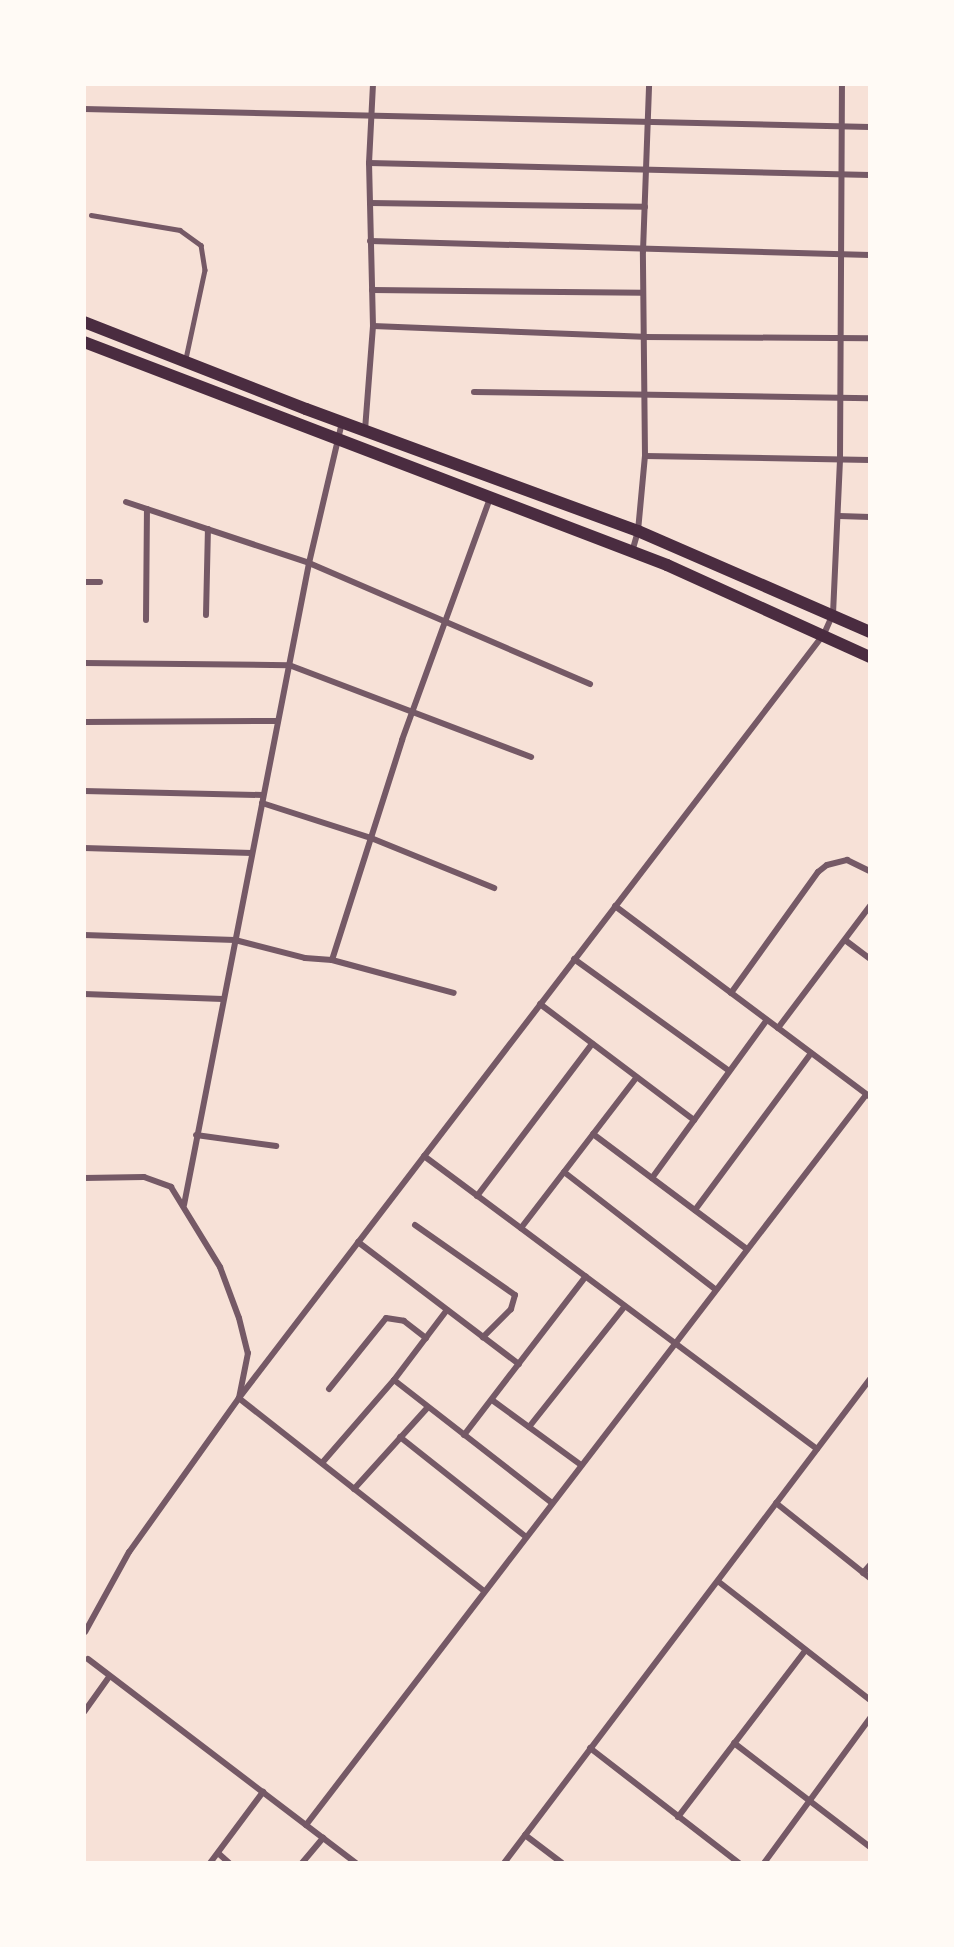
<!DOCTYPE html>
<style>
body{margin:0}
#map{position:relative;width:954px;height:1947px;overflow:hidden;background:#f7e1d7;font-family:"Times New Roman",serif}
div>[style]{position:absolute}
.service>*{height:4.5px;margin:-2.25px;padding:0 2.25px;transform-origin:2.25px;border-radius:2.25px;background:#755966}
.minor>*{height:6px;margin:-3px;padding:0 3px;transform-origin:3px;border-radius:3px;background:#755966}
.secondary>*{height:12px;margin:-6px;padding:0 6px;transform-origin:6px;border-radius:6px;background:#4a2c40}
span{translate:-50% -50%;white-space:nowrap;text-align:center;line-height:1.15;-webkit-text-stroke:5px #fffaf5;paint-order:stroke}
.frame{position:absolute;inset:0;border:86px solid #fffaf5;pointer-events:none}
</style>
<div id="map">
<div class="service">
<i style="left:91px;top:215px;width:90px;rotate:9.6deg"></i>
<i style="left:180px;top:230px;width:26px;rotate:36deg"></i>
<i style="left:201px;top:245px;width:25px;rotate:81deg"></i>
<i style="left:205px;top:270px;width:91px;rotate:102.1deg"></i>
</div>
<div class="minor">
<i style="left:84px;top:109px;width:786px;rotate:1.31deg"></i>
<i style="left:369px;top:163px;width:501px;rotate:1.37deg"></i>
<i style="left:370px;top:203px;width:275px;rotate:0.8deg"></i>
<i style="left:370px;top:241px;width:500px;rotate:1.6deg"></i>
<i style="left:372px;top:290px;width:271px;rotate:0.6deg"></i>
<i style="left:373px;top:326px;width:270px;rotate:2.3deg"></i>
<i style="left:643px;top:337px;width:227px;rotate:0.3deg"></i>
<i style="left:474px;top:392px;width:396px;rotate:0.9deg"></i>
<i style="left:365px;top:430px;width:104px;rotate:-85.6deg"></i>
<i style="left:373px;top:326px;width:163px;rotate:-91.4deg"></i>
<i style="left:369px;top:163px;width:79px;rotate:-87.1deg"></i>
<i style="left:645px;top:456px;width:225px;rotate:1deg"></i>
<i style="left:126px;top:502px;width:193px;rotate:18.4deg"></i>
<i style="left:309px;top:563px;width:306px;rotate:23.3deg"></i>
<i style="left:839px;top:516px;width:31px;rotate:2deg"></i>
<i style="left:632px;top:552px;width:22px;rotate:-74deg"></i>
<i style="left:638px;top:531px;width:75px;rotate:-84.7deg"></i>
<i style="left:645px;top:456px;width:205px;rotate:-90.6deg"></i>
<i style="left:643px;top:251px;width:167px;rotate:-87.9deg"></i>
<i style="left:84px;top:582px;width:16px"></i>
<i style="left:206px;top:615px;width:86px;rotate:-88.7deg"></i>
<i style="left:146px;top:620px;width:111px;rotate:-89.5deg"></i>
<i style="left:84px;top:663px;width:205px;rotate:0.6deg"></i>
<i style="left:289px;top:665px;width:259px;rotate:20.8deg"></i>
<i style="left:84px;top:722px;width:194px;rotate:-0.3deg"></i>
<i style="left:84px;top:791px;width:179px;rotate:1.3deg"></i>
<i style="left:262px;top:803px;width:114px;rotate:17.8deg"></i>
<i style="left:371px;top:838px;width:133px;rotate:22.1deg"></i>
<i style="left:84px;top:848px;width:168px;rotate:1.7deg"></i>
<i style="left:615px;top:906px;width:319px;rotate:36.8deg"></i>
<i style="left:84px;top:935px;width:151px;rotate:1.9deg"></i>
<i style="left:235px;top:940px;width:72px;rotate:14.4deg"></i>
<i style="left:305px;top:958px;width:27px;rotate:4deg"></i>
<i style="left:332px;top:960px;width:126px;rotate:15.1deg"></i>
<i style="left:845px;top:940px;width:31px;rotate:37deg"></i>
<i style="left:574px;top:959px;width:190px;rotate:35.8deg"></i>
<i style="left:332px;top:960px;width:231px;rotate:-72.3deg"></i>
<i style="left:402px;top:740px;width:258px;rotate:-70deg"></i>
<i style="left:731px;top:993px;width:149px;rotate:-54.3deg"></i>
<i style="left:818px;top:872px;width:11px;rotate:-38deg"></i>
<i style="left:827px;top:865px;width:21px;rotate:-14deg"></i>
<i style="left:847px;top:860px;width:25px;rotate:26deg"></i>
<i style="left:84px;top:994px;width:139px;rotate:2.1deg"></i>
<i style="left:540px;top:1004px;width:193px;rotate:37deg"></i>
<i style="left:778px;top:1028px;width:153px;rotate:-53deg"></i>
<i style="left:593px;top:1134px;width:192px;rotate:36.8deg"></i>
<i style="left:196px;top:1135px;width:81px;rotate:7.8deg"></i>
<i style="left:424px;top:1156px;width:490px;rotate:36.7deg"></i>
<i style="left:564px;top:1172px;width:192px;rotate:37.8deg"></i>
<i style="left:84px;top:1178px;width:60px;rotate:-1deg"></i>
<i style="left:144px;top:1177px;width:29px;rotate:20deg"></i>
<i style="left:171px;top:1187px;width:94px;rotate:58.5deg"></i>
<i style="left:220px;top:1267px;width:54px;rotate:69.6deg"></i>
<i style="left:239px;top:1318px;width:36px;rotate:76deg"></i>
<i style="left:248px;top:1353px;width:46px;rotate:101.3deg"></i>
<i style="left:239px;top:1398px;width:189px;rotate:125.5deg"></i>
<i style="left:129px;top:1552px;width:91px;rotate:118.8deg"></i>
<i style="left:652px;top:1178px;width:195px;rotate:-54deg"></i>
<i style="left:477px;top:1196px;width:191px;rotate:-52.9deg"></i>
<i style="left:184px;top:1205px;width:654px;rotate:-78.98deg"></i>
<i style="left:309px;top:563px;width:145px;rotate:-76.8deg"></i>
<i style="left:695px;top:1210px;width:195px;rotate:-53.5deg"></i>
<i style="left:415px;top:1225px;width:122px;rotate:35deg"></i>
<i style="left:515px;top:1295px;width:15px;rotate:106deg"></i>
<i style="left:511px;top:1309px;width:40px;rotate:135deg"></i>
<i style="left:521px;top:1228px;width:190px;rotate:-52.5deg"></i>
<i style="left:358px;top:1242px;width:202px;rotate:37.2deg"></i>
<i style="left:394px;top:1380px;width:200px;rotate:37.9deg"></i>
<i style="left:329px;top:1389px;width:91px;rotate:-51.2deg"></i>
<i style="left:386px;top:1318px;width:18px;rotate:9deg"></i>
<i style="left:404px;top:1321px;width:28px;rotate:38deg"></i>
<i style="left:492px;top:1400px;width:110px;rotate:36.1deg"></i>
<i style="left:529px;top:1427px;width:154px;rotate:-51.6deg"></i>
<i style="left:464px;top:1435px;width:200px;rotate:-52.5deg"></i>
<i style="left:400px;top:1437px;width:161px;rotate:38.4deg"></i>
<i style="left:322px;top:1463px;width:110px;rotate:-49.1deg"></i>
<i style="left:394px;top:1380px;width:88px;rotate:-52.9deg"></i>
<i style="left:354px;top:1489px;width:110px;rotate:-47.9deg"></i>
<i style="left:776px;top:1503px;width:120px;rotate:38.6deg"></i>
<i style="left:863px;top:1573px;width:11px;rotate:-49deg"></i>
<i style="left:719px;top:1582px;width:192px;rotate:38deg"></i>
<i style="left:484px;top:1591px;width:312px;rotate:-141.8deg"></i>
<i style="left:239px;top:1398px;width:962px;rotate:-52.56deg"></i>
<i style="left:824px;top:634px;width:22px;rotate:-66deg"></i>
<i style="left:833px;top:614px;width:154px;rotate:-87.4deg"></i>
<i style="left:840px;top:460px;width:376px;rotate:-89.7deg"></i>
<i style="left:88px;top:1659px;width:337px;rotate:37.3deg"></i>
<i style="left:84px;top:1712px;width:43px;rotate:-54.5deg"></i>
<i style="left:734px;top:1743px;width:171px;rotate:37.4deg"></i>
<i style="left:590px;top:1748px;width:188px;rotate:37.7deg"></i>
<i style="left:678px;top:1817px;width:209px;rotate:-52.6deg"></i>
<i style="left:306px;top:1825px;width:920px;rotate:-52.51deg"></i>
<i style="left:525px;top:1835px;width:46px;rotate:37.1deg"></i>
<i style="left:218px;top:1853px;width:15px;rotate:42deg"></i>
<i style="left:210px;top:1863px;width:89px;rotate:-53.3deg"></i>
<i style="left:302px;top:1863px;width:33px;rotate:-50deg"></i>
<i style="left:504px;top:1863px;width:607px;rotate:-52.9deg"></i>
<i style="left:764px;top:1863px;width:180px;rotate:-53.8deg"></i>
</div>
<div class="secondary">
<i style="left:84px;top:322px;width:238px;rotate:21.4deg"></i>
<i style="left:306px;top:409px;width:354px;rotate:20.2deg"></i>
<i style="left:638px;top:531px;width:253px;rotate:23.5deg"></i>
<i style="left:84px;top:342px;width:624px;rotate:20.93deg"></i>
<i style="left:667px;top:565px;width:223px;rotate:24.4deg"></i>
</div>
<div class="frame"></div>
</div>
